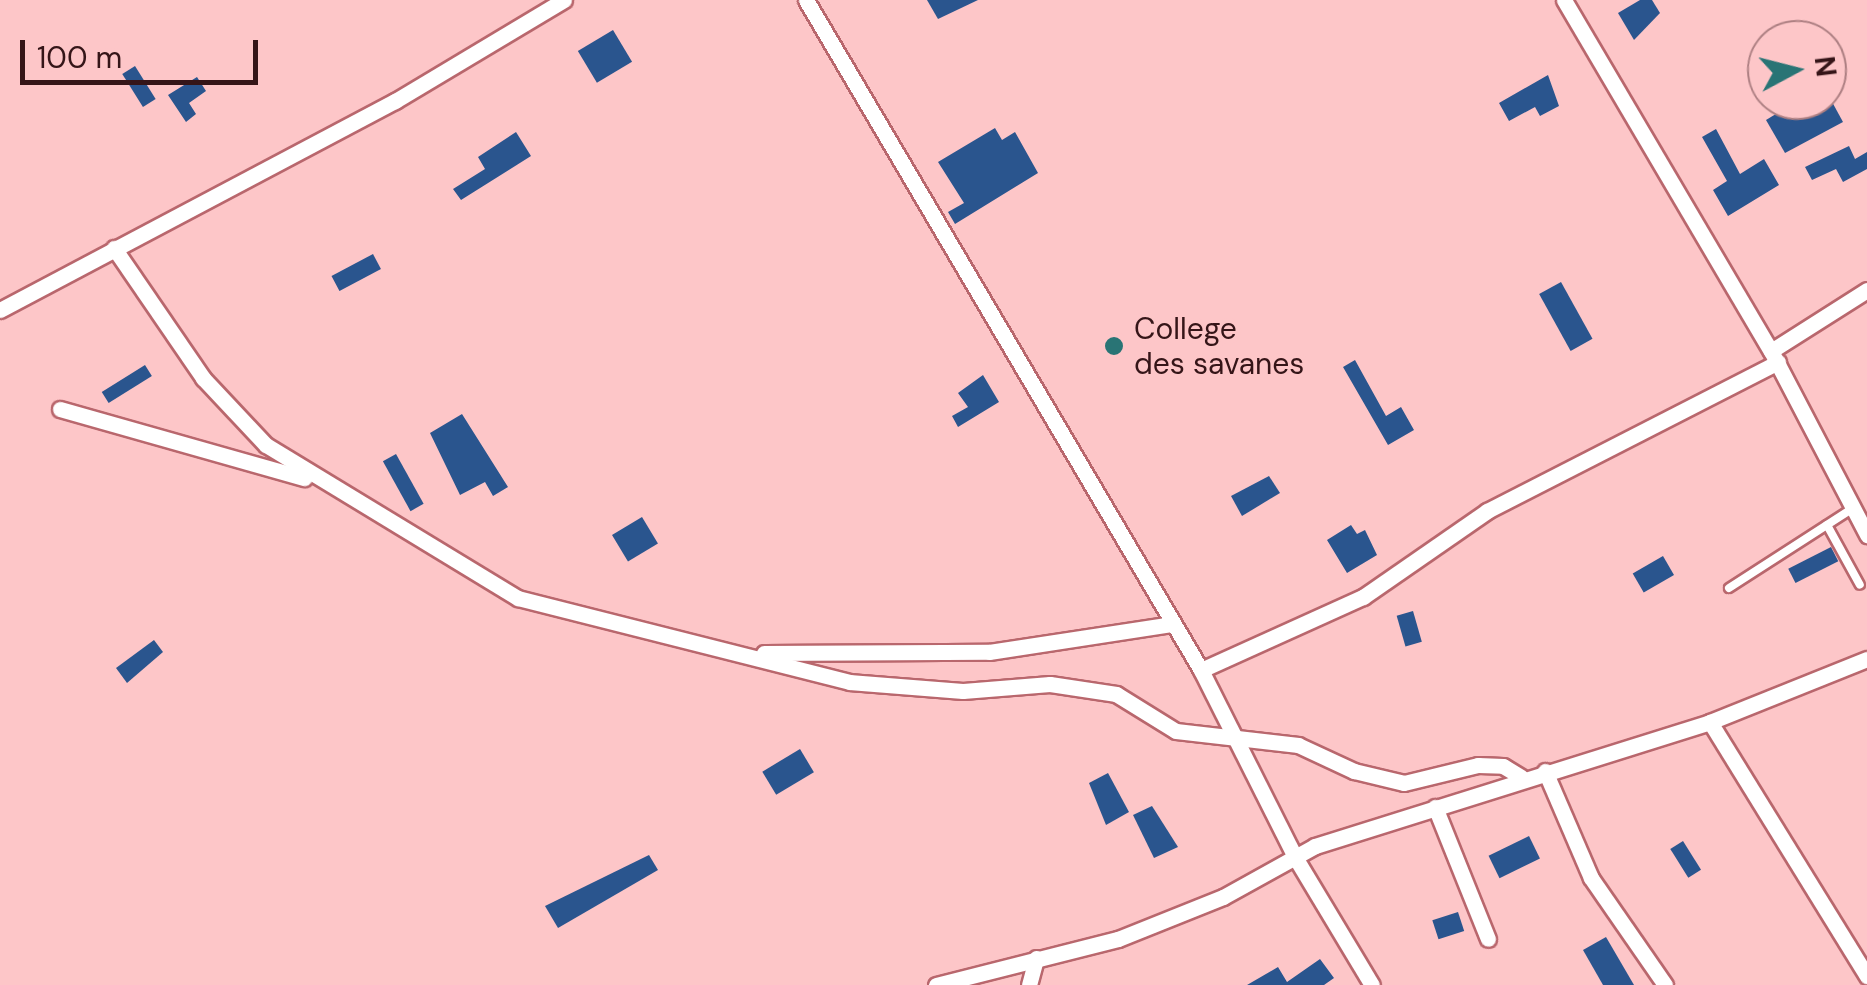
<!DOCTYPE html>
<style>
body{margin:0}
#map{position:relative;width:1867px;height:985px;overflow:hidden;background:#fdc6c8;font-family:"DM Sans",sans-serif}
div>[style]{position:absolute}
.building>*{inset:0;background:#2a558e;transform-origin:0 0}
.roads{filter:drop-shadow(2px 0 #b9676d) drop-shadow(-2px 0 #b9676d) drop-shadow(0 2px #b9676d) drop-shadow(0 -2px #b9676d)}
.lane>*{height:8px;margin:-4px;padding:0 4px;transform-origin:4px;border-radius:4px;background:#fff}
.street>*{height:15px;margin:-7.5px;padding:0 7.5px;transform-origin:7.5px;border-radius:7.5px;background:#fff}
.dots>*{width:28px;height:28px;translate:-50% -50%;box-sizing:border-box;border:5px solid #fdc6c8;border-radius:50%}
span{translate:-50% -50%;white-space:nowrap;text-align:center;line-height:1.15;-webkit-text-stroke:10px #fdc6c8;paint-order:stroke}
.poi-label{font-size:30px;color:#351518}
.left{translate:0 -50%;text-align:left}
.north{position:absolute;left:1747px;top:20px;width:100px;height:100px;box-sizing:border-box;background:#fdc6c8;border:2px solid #ad7f82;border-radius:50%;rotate:83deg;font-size:28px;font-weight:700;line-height:40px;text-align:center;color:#351518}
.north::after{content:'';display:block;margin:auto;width:35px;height:45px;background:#297475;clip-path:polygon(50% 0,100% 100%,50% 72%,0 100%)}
.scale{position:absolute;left:20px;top:40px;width:238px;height:45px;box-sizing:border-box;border:5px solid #351518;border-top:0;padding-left:12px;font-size:30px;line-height:35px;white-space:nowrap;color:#351518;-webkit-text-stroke:8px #fdc6c8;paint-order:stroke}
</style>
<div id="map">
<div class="building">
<i style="clip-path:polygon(927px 0,978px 0,938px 19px)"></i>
<i style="clip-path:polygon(1640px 0,1652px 0,1660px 13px,1634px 40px,1618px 13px)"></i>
<i style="left:613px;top:30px;width:37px;height:41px;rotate:59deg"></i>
<i style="left:135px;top:66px;width:39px;height:15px;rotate:58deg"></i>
<i style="clip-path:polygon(1548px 75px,1559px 106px,1540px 116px,1535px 107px,1509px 121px,1499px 103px)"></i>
<i style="clip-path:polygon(197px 77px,206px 91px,189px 103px,196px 114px,186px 122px,168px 95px)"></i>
<i style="clip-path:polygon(1799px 100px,1831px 100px,1843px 122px,1785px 153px,1766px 120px)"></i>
<i style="clip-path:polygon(995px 128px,1002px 140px,1015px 132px,1038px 173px,955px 224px,948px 212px,964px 203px,938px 162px)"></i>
<i style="clip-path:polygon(1716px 129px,1740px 174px,1764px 159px,1779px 185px,1728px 216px,1713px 190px,1727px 181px,1702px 137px)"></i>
<i style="clip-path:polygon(516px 132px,531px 156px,461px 200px,453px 189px,485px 169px,478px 157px)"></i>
<i style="clip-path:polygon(1849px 146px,1855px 159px,1867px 152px,1867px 169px,1843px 182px,1836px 169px,1812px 180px,1805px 167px)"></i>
<i style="left:373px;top:254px;width:17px;height:47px;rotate:62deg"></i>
<i style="left:1561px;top:282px;width:65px;height:25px;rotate:61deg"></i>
<i style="clip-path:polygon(1355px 360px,1386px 416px,1401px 407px,1414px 430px,1388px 445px,1343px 367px)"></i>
<i style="left:145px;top:365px;width:13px;height:51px;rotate:58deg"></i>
<i style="clip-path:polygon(983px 375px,999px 402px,958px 427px,952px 416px,968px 407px,958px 393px)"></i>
<i style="clip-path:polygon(462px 414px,508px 487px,493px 496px,485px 482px,460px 495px,430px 433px)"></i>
<i style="left:396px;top:454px;width:57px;height:15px;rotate:61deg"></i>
<i style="clip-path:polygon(1269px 476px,1280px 493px,1242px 516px,1231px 496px)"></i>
<i style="left:642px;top:517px;width:31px;height:35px;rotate:59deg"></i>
<i style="clip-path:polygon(1351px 525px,1357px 534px,1365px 530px,1377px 555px,1347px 573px,1327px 540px)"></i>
<i style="left:1831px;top:547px;width:16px;height:48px;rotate:63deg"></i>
<i style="left:1663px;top:556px;width:22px;height:35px;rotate:60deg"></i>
<i style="left:1413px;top:611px;width:32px;height:17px;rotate:74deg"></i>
<i style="clip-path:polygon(154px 640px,163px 652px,127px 683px,116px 668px)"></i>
<i style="left:800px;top:749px;width:27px;height:44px;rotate:59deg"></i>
<i style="clip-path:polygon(1108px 773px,1129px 812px,1106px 825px,1089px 783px)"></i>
<i style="clip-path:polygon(1152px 806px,1178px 847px,1154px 858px,1133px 815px)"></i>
<i style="left:1529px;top:836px;width:25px;height:45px;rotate:64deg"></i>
<i style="left:1683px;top:841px;width:34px;height:15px;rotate:58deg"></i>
<i style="clip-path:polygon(649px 855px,658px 870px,558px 928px,545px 906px)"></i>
<i style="left:1458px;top:912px;width:20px;height:27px;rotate:72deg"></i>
<i style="clip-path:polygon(1606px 937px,1634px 985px,1603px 985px,1583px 950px)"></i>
<i style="clip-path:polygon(1320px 959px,1334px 978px,1324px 985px,1247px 985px,1278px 967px,1287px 982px)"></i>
</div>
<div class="roads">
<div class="lane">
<i style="left:1827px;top:525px;width:68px;rotate:61.2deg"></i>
<i style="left:1729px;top:588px;width:148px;rotate:-32.8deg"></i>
</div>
<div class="street">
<i style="left:806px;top:0;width:778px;rotate:59.48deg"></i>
<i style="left:1201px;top:670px;width:209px;rotate:63.3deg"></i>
<i style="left:1295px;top:857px;width:149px;rotate:59deg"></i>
<i style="left:1564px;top:0;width:407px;rotate:59.5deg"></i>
<i style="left:1771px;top:351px;width:208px;rotate:62.4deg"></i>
<i style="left:114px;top:248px;width:158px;rotate:55.6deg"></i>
<i style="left:203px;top:378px;width:92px;rotate:46.8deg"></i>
<i style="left:266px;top:445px;width:295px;rotate:31.3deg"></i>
<i style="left:518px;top:598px;width:341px;rotate:14.2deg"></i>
<i style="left:849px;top:682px;width:114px;rotate:4.5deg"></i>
<i style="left:963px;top:691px;width:87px;rotate:-4.6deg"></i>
<i style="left:1050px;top:684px;width:67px;rotate:8.6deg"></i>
<i style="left:1116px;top:694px;width:70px;rotate:31.7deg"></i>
<i style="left:1176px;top:731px;width:123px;rotate:6.5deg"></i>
<i style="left:1298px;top:745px;width:62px;rotate:24.9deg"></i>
<i style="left:1354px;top:771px;width:51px;rotate:13.5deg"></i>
<i style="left:1404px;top:783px;width:76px;rotate:-13.7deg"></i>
<i style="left:1478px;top:765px;width:25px;rotate:2deg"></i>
<i style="left:1503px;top:766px;width:21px;rotate:31deg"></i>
<i style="left:0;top:310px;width:447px;rotate:-27.9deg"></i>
<i style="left:395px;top:101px;width:197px;rotate:-30.9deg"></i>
<i style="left:1771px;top:351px;width:114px;rotate:-32.4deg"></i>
<i style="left:60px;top:409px;width:254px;rotate:15.8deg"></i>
<i style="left:764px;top:653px;width:225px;rotate:-0.3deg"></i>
<i style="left:989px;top:652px;width:186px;rotate:-8.7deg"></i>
<i style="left:1201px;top:670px;width:178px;rotate:-24.3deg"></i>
<i style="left:1363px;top:597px;width:151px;rotate:-34.7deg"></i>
<i style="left:1487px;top:511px;width:327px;rotate:-27.1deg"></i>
<i style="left:1710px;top:722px;width:299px;rotate:58.3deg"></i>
<i style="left:1545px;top:771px;width:116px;rotate:66.7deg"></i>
<i style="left:1591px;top:878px;width:130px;rotate:55.3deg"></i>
<i style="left:1435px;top:807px;width:142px;rotate:68.1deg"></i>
<i style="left:936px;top:985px;width:188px;rotate:-14.2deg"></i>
<i style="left:1118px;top:939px;width:113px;rotate:-21.8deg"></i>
<i style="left:1223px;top:897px;width:105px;rotate:-29deg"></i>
<i style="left:1315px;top:846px;width:414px;rotate:-17.4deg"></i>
<i style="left:1710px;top:722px;width:169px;rotate:-21.9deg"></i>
<i style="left:1029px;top:985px;width:28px;rotate:-75deg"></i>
</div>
</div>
<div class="dots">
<i style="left:1114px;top:346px;background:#297475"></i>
</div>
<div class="poi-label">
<span class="left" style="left:1134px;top:346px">College<br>des savanes</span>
</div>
<div class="north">N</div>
<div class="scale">100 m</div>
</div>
